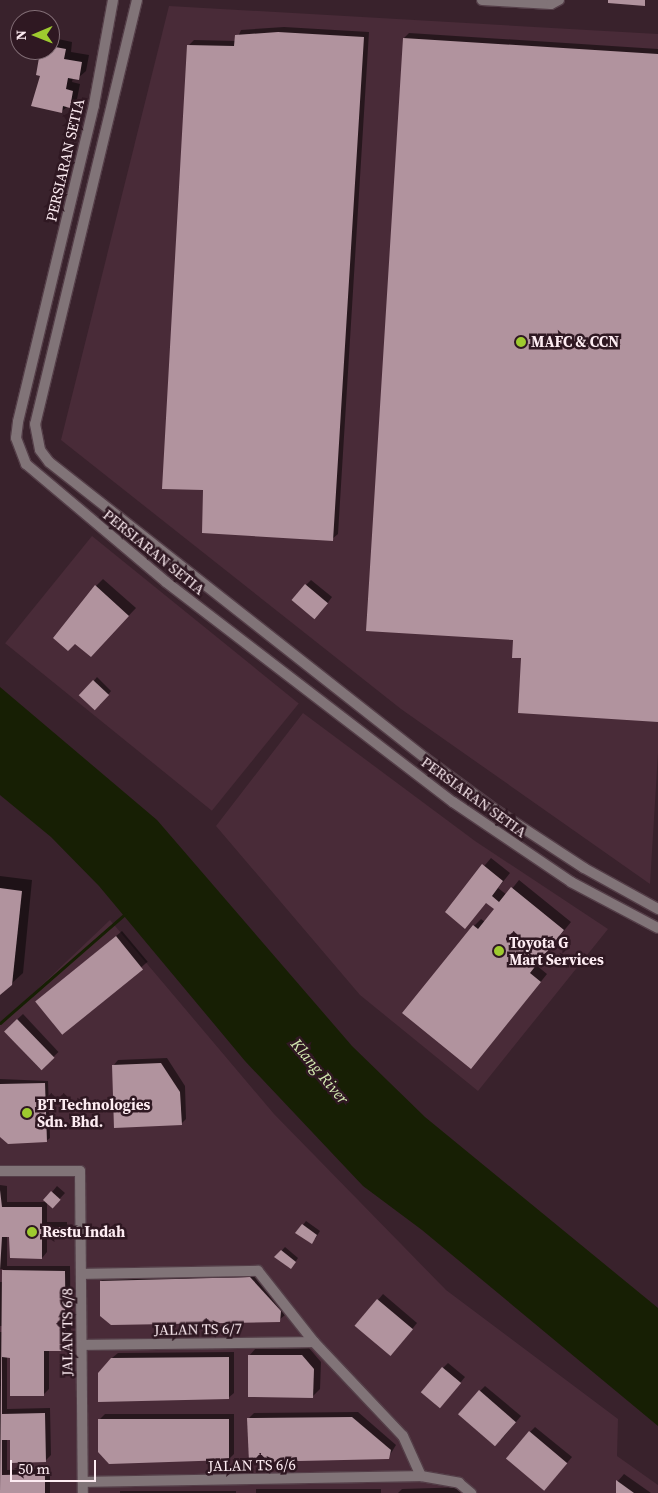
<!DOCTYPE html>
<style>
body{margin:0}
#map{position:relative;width:658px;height:1493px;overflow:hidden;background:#39222c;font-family:"Source Serif 4",serif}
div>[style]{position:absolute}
.built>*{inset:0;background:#492b38;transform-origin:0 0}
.water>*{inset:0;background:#171f04}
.shadow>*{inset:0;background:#0007;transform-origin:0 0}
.stream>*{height:3px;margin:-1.5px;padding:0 1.5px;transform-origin:1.5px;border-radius:1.5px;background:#171f04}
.building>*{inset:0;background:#b1939e;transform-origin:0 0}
.roads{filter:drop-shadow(1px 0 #543e48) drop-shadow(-1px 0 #543e48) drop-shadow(0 1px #543e48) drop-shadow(0 -1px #543e48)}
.minor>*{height:10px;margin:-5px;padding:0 5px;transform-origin:5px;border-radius:5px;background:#817478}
.tertiary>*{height:10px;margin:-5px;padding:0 5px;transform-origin:5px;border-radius:5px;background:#817478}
.dots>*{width:14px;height:14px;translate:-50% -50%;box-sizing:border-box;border:2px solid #2f1822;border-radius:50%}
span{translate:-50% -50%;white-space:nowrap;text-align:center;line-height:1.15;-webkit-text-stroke:5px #2f1822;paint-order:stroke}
.street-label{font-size:15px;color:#fdecf2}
.poi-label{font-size:15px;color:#fdecf2;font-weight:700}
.left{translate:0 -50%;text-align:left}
.water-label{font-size:16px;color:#d4eab1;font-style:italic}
.north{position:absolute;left:10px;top:10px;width:50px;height:50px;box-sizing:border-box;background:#2f1822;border:1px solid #816d75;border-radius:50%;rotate:269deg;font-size:14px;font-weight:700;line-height:20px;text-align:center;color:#fdecf2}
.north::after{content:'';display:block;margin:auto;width:18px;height:22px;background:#9eca2f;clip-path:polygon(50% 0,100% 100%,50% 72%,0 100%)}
.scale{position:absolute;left:10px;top:1460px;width:86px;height:22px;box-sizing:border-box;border:2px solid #fdecf2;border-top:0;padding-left:6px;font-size:15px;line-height:18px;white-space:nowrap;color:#fdecf2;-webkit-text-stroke:4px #2f1822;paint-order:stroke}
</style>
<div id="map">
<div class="built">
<i style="clip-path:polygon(169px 6px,658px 34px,658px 753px,650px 884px,401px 709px,61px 440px)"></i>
<i style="left:92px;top:536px;width:266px;height:138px;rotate:39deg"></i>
<i style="clip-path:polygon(303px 713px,475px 841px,608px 929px,478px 1091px,360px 995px,216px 826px)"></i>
<i style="clip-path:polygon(110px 920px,274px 1114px,446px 1290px,618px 1419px,617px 1456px,658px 1485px,658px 1493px,0 1493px,0 1025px)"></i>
</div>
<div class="water">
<i style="clip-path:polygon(0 687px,157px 820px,352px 1046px,425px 1117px,658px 1308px,658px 1426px,422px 1230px,363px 1186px,245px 1061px,99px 886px,51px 837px,0 795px)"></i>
</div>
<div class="shadow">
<i style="clip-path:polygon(284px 27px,369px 32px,338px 534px,332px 539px,204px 489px,189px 45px,194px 40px,236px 41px,241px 30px)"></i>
<i style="clip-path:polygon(409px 33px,658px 49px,658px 721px,523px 657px,514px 639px,367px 630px,404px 38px)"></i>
<i style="clip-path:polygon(58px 39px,72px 42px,71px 52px,89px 55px,86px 71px,78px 78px,73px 77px,72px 82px,80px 84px,77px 99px,62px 111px,41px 75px,41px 53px,50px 50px)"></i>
<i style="clip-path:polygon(103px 579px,136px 608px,98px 648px,76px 642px,96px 586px)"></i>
<i style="clip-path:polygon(311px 580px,332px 597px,320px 613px,306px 585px)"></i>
<i style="clip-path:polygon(97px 677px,111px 691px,100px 705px,82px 696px)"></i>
<i style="clip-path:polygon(491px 858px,510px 873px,498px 888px,507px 895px,519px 880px,571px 922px,536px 965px,547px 974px,478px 1060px,474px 926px,481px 919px,485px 922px,496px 909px,487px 902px,446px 911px)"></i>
<i style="clip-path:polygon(0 876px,32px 880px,23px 973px,0 994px)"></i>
<i style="left:122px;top:931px;width:40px;height:103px;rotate:50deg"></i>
<i style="left:23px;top:1014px;width:52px;height:25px;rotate:47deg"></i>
<i style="clip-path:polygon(167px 1058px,185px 1086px,186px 1119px,181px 1124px,113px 1066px,118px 1060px)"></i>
<i style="clip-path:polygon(0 1079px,48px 1081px,50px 1138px,46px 1141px,0 1135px)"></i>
<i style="clip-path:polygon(0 1185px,7px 1186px,7px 1202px,44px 1202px,57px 1186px,65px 1193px,52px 1207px,47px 1202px,47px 1222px,67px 1222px,67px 1231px,62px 1237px,47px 1237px,47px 1252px,42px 1258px,7px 1236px,7px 1266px,70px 1266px,71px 1344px,65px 1349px,49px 1350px,49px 1389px,44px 1394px,12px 1357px,7px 1356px,7px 1409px,50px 1408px,51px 1455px,46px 1460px,7px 1438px,7px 1470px,50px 1469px,50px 1493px,0 1493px,0 1332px,4px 1332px,4px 1326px,0 1326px,0 1282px,3px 1282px,3px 1269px,0 1269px)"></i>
<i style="clip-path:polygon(306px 1221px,320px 1231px,315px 1239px,297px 1233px)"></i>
<i style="clip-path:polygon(285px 1247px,298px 1258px,294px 1264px,276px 1257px)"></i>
<i style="clip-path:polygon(256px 1272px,286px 1306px,285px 1315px,279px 1320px,101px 1281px,106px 1276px)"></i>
<i style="clip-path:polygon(383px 1294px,417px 1323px,396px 1349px,357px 1325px)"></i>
<i style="clip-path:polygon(256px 1348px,309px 1348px,321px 1362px,320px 1389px,313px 1396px,249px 1356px)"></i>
<i style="clip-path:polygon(234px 1352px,234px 1393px,228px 1398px,112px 1358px,118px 1353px)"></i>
<i style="clip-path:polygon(448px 1363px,465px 1377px,445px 1401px,443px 1368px)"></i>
<i style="clip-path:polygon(485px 1386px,521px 1416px,501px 1440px,480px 1391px)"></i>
<i style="clip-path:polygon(358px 1412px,396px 1445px,388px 1458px,249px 1418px,254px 1413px)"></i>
<i style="clip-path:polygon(105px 1414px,234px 1414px,234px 1454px,229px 1459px,99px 1420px)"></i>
<i style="clip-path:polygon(535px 1427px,572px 1457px,550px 1483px,530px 1432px)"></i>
<i style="clip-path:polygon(624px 1474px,651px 1493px,617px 1493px,618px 1481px)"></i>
<i style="clip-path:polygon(467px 1487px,474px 1493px,398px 1493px,402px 1489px)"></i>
<i style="left:256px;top:1489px;width:125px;height:6px"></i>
<i style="left:120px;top:1491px;width:116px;height:3px"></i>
</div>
<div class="stream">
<i style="left:0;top:1023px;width:167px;rotate:-41.1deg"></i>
</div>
<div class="building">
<i style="clip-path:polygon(608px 0,645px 0,645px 6px,608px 3px)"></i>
<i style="clip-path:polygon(278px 32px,364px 37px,333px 541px,202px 533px,203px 490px,162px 489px,187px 45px,234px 46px,235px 35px)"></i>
<i style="clip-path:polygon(403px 38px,658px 54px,658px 722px,518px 713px,521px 658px,512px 658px,513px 640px,366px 631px)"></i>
<i style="clip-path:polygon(50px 46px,66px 49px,64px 59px,82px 62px,79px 80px,68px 78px,66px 89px,73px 91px,70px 108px,63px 106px,62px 113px,31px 106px,40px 76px,36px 75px,40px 52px,48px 54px)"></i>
<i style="left:305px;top:584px;width:30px;height:21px;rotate:40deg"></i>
<i style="clip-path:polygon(95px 585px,129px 616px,91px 657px,75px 644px,68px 651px,53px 638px)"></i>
<i style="left:93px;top:680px;width:22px;height:21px;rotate:43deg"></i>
<i style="clip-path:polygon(482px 864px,503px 881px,492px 896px,499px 902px,511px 887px,564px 930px,530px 973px,541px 982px,471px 1069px,402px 1013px,473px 925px,478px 929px,494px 909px,486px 903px,465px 929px,445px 912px)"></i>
<i style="clip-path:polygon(0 888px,22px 891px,12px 985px,0 995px)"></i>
<i style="left:116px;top:936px;width:43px;height:104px;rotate:51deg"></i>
<i style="left:17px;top:1019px;width:54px;height:18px;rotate:46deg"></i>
<i style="clip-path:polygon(161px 1063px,180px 1092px,182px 1125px,114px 1128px,112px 1065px)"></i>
<i style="clip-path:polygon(45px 1083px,47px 1142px,8px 1144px,0 1137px,0 1084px)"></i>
<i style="clip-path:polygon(0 1190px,2px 1207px,42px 1207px,42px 1227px,62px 1227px,62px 1238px,42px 1238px,42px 1259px,10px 1258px,9px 1237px,2px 1237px,0 1270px)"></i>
<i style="left:51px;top:1191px;width:13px;height:12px;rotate:42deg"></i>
<i style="clip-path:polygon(302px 1224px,317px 1235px,312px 1244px,295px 1233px)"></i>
<i style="clip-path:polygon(281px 1250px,296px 1262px,291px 1269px,274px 1257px)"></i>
<i style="clip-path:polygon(2px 1270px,65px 1271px,66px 1351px,44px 1351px,44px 1396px,10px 1396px,10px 1358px,2px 1357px,2px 1414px,45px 1413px,46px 1462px,10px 1463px,10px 1440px,2px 1440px,2px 1475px,45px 1474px,45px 1493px,0 1493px)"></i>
<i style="clip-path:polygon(250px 1277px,281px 1311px,280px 1322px,111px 1325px,100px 1316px,100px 1281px)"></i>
<i style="left:377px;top:1299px;width:47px;height:35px;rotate:40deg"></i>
<i style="clip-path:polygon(248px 1355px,302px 1355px,314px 1369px,313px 1398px,248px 1397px)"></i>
<i style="clip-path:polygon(229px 1357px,229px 1399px,98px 1402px,98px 1373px,111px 1358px)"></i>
<i style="left:442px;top:1367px;width:25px;height:33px;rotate:40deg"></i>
<i style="left:479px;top:1390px;width:49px;height:32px;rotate:41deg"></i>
<i style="clip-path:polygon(352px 1417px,391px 1450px,389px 1459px,249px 1462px,247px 1418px)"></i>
<i style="clip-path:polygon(98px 1419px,229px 1419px,229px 1460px,109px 1464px,98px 1452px)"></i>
<i style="left:529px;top:1431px;width:50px;height:36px;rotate:40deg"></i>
<i style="clip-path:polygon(616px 1480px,634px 1493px,616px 1493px)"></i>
</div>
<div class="roads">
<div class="minor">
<i style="left:482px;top:0;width:69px;rotate:3.3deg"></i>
<i style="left:551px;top:4px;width:9px;rotate:-27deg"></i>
<i style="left:0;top:1171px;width:80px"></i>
<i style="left:80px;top:1171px;width:322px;rotate:89.5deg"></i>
<i style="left:82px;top:1274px;width:176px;rotate:-1deg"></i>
<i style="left:258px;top:1271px;width:90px;rotate:51.7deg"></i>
<i style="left:314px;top:1342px;width:129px;rotate:46.6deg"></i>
<i style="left:403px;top:1436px;width:44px;rotate:65.8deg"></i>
<i style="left:421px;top:1476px;width:39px;rotate:10deg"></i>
<i style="left:459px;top:1483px;width:16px;rotate:40deg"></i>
<i style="left:82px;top:1345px;width:232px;rotate:-0.7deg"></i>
<i style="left:83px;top:1482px;width:338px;rotate:-1deg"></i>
</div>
<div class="tertiary">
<i style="left:113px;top:0;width:107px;rotate:100.3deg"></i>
<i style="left:94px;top:105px;width:326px;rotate:103.5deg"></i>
<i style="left:18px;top:422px;width:16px;rotate:97deg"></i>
<i style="left:16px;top:438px;width:28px;rotate:69deg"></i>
<i style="left:26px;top:464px;width:183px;rotate:40.1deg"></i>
<i style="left:166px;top:582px;width:362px;rotate:37.5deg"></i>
<i style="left:453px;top:802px;width:143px;rotate:34.1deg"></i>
<i style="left:571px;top:882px;width:98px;rotate:27.9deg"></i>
<i style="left:137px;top:0;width:436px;rotate:103.5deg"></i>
<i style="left:35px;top:424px;width:26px;rotate:79deg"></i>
<i style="left:40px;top:450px;width:15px;rotate:53deg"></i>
<i style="left:49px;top:462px;width:479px;rotate:38.2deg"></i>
<i style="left:425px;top:758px;width:89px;rotate:36.4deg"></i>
<i style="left:497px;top:811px;width:104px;rotate:33.2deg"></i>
<i style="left:584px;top:868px;width:85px;rotate:29deg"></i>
</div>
</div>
<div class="dots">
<i style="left:521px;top:342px;background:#9eca2f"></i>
<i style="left:499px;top:951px;background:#9eca2f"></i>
<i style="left:27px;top:1113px;background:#9eca2f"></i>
<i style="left:32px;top:1232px;background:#9eca2f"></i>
</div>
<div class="street-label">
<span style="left:65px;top:160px;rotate:-77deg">PERSIARAN SETIA</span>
<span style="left:154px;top:552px;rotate:39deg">PERSIARAN SETIA</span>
<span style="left:474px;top:797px;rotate:36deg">PERSIARAN SETIA</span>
<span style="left:198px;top:1329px;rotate:-1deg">JALAN TS 6/7</span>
<span style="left:67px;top:1332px;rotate:-90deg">JALAN TS 6/8</span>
<span style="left:252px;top:1465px;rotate:-1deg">JALAN TS 6/6</span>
</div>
<div class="poi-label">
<span class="left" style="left:531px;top:342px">MAFC &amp; CCN</span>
<span class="left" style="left:509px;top:951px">Toyota G<br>Mart Services</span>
<span class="left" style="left:37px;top:1113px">BT Technologies<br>Sdn. Bhd.</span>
<span class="left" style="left:42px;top:1232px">Restu Indah</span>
</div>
<div class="water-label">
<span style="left:320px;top:1071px;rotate:50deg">Klang River</span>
</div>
<div class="north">N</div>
<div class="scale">50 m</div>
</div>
